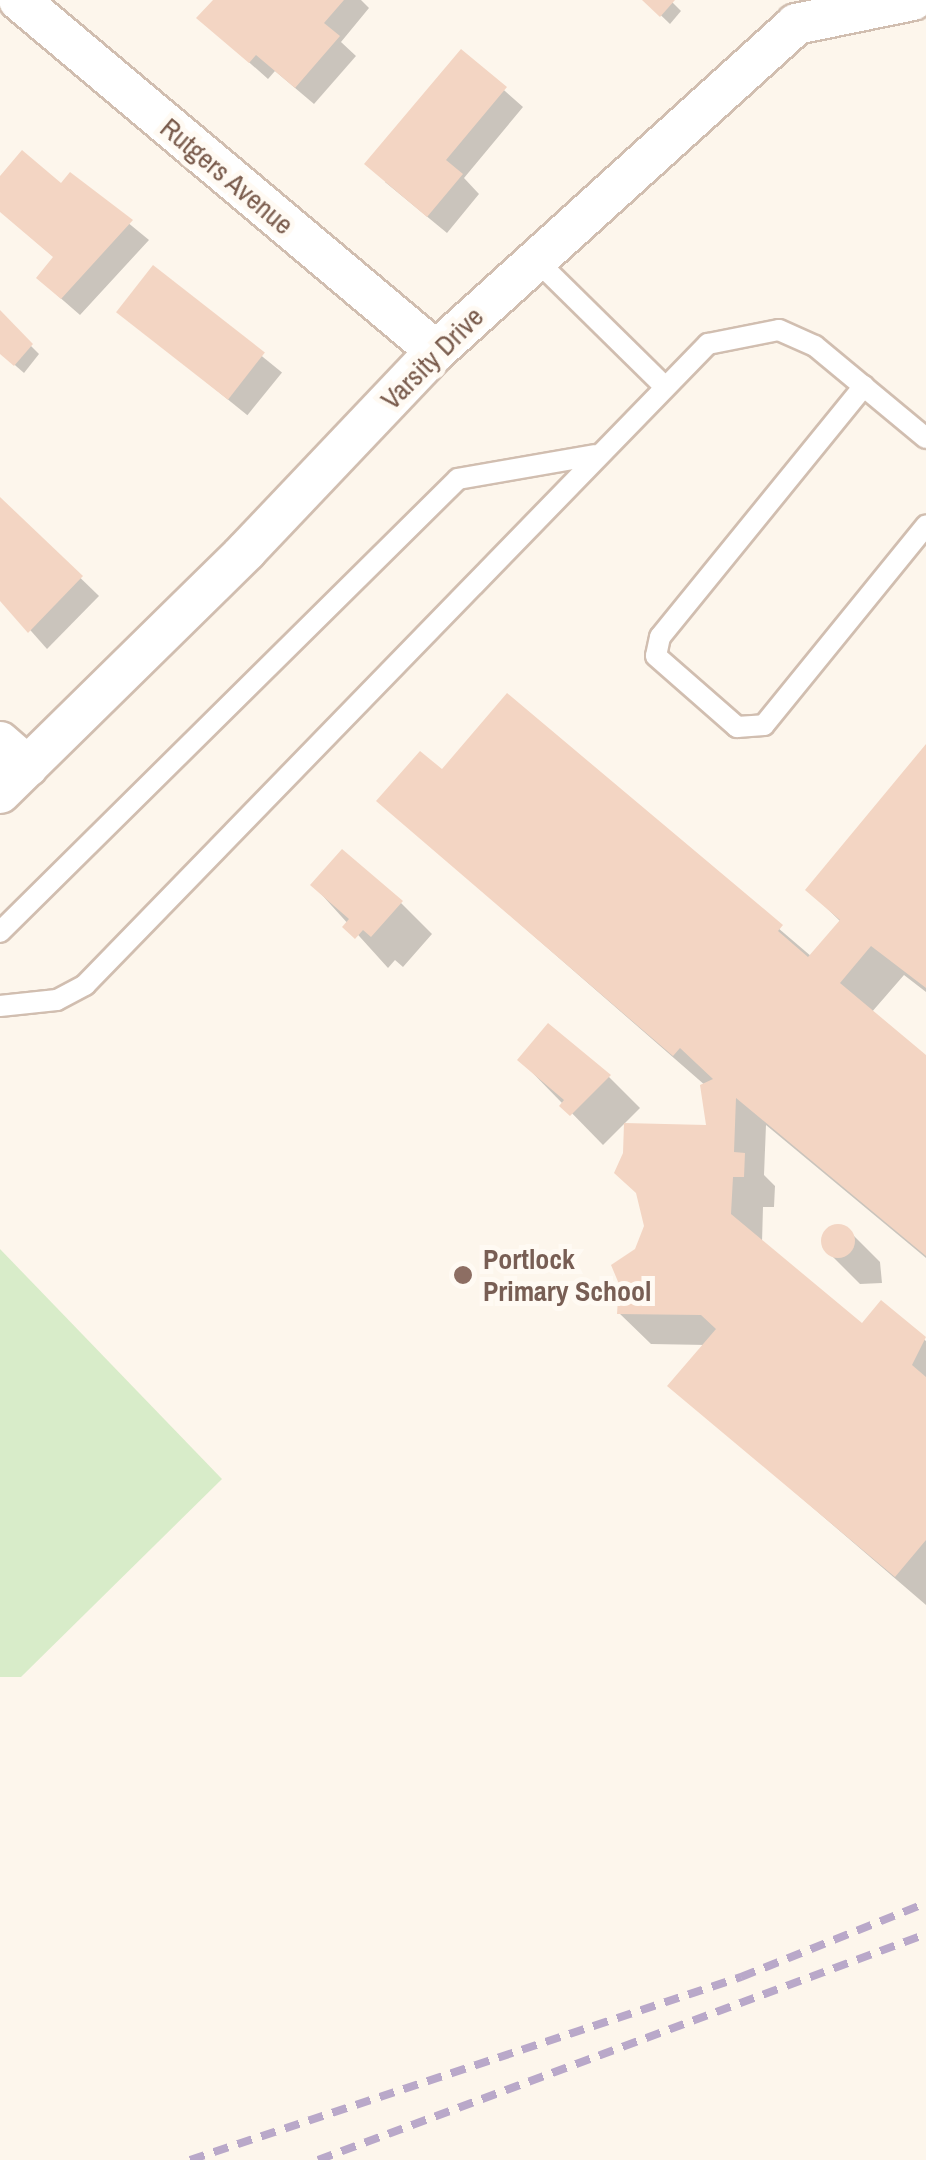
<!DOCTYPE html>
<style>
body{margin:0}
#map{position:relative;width:926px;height:2160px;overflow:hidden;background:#fdf6ec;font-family:"Archivo Narrow",sans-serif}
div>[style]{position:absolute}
.green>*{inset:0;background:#d8ecc9}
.shadow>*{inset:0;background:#0003;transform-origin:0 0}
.building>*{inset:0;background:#f3d5c3;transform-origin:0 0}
.round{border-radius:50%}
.roads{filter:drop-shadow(2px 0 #d1beb0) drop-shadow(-2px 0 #d1beb0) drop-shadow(0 2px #d1beb0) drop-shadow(0 -2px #d1beb0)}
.lane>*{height:20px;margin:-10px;padding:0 10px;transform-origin:10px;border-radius:10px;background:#fff}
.street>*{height:40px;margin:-20px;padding:0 20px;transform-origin:20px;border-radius:20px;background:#fff}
.rail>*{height:8px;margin-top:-4px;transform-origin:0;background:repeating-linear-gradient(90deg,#b9a8c9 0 15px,transparent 0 25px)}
.dots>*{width:28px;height:28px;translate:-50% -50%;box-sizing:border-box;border:5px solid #fffaf3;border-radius:50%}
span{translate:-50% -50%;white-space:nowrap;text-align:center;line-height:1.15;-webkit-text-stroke:10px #fffaf3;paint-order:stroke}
.street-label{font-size:28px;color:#7a5c4d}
.education-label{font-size:28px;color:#785e54;font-weight:700}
.left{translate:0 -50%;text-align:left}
</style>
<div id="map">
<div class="green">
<i style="clip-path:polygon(0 1249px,222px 1479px,21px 1677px,0 1677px)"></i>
</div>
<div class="shadow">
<i style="clip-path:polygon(216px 0,361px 0,369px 8px,341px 42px,356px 56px,314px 104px,275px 71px,268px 79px,199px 18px)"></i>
<i style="clip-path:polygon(645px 0,670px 0,681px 11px,670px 24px)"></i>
<i style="clip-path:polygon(461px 52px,523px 107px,464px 178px,479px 194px,447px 233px,385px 182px)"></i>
<i style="clip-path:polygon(71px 176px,149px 240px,80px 315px,57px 295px,55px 258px,0 211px,0 180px,62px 186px)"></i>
<i style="left:153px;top:268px;width:166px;height:55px;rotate:39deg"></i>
<i style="clip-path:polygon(0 315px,39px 354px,24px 373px,0 352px)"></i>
<i style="clip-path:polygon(0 500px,99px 596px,47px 649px,0 596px)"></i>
<i style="clip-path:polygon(507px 696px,812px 957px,841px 922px,808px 890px,926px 748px,926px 992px,904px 975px,871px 1013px,926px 1059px,926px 1258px,766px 1125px,764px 1175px,775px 1186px,774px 1207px,763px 1207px,762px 1243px,862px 1326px,881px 1304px,926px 1341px,926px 1605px,670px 1385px,706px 1345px,651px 1344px,619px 1313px,709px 1127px,706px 1086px,379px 801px,442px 773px)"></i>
<i style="clip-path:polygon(313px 885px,401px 903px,432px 934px,403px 967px,395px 960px,388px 968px)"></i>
<i style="clip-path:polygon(520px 1060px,609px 1077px,640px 1108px,603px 1145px)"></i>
<i style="clip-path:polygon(848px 1230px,880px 1262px,882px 1283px,860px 1284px,829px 1253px,827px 1232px)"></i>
</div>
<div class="building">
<i style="clip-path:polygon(213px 0,344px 0,324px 23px,340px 36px,295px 88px,256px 55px,249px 63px,196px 18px)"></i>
<i style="clip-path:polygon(642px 0,675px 0,660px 17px)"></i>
<i style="clip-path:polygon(461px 49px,507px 87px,446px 160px,463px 174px,427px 217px,364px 164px)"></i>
<i style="clip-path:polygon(22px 150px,61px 183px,70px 172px,133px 220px,61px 299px,36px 278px,53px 257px,0 212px,0 176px)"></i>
<i style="left:153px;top:265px;width:142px;height:60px;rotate:38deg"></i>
<i style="clip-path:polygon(0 310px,33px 344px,14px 366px,0 354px)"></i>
<i style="clip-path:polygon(0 497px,83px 576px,28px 633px,0 601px)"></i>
<i style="clip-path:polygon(507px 693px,783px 925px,778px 931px,808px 957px,840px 920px,805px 890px,926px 744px,926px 988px,871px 946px,840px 983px,926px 1055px,926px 1256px,736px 1098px,734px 1152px,745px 1153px,744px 1177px,733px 1177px,731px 1214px,862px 1323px,881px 1300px,926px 1337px,912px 1365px,926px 1377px,926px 1540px,895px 1577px,667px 1386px,716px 1329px,701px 1315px,617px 1314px,619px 1284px,611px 1265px,635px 1249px,644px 1226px,636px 1193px,614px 1173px,623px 1153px,624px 1123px,706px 1125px,700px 1085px,713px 1079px,680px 1048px,673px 1056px,376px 801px,420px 751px,442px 769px)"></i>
<i style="clip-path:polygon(342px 849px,403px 901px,371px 937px,363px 930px,355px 939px,342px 927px,349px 919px,310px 885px)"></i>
<i style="clip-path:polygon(548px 1023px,611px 1075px,570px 1116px,559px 1106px,564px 1100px,517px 1060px)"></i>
<i class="round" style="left:821px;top:1224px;width:34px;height:34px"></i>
</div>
<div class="roads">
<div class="lane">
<i style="left:536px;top:260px;width:178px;rotate:44.5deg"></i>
<i style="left:864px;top:386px;width:323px;rotate:129.1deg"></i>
<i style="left:660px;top:637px;width:19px;rotate:102deg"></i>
<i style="left:656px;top:656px;width:108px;rotate:41.2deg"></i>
<i style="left:737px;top:727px;width:27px;rotate:-4deg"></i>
<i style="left:764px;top:725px;width:257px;rotate:-50.9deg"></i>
<i style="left:0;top:932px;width:644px;rotate:-44.69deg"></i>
<i style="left:458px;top:479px;width:139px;rotate:-9.9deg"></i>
<i style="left:0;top:1006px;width:57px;rotate:-6deg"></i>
<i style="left:57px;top:1000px;width:32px;rotate:-28deg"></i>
<i style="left:85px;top:985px;width:894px;rotate:-45.82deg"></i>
<i style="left:708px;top:344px;width:72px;rotate:-11.2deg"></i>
<i style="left:779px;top:330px;width:39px;rotate:24deg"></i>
<i style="left:815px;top:346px;width:144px;rotate:39.7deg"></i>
</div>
<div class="street">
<i style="left:19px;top:0;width:545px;rotate:40.09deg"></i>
<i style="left:0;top:742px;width:37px;rotate:41deg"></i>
<i style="left:0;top:793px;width:346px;rotate:-44.5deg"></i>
<i style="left:247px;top:550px;width:274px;rotate:-46.5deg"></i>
<i style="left:436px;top:351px;width:486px;rotate:-42.2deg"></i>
<i style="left:796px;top:24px;width:119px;rotate:-11.6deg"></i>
</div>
</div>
<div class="rail">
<i style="left:190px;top:2160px;width:581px;rotate:-18.37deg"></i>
<i style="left:741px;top:1977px;width:199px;rotate:-21.8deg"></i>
<i style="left:318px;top:2160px;width:649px;rotate:-20.39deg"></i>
</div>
<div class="dots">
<i style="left:463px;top:1275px;background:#8d6e63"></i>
</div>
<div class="street-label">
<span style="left:227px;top:176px;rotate:40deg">Rutgers Avenue</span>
<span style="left:432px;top:358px;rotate:-45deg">Varsity Drive</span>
</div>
<div class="education-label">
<span class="left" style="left:483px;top:1275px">Portlock<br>Primary School</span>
</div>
</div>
